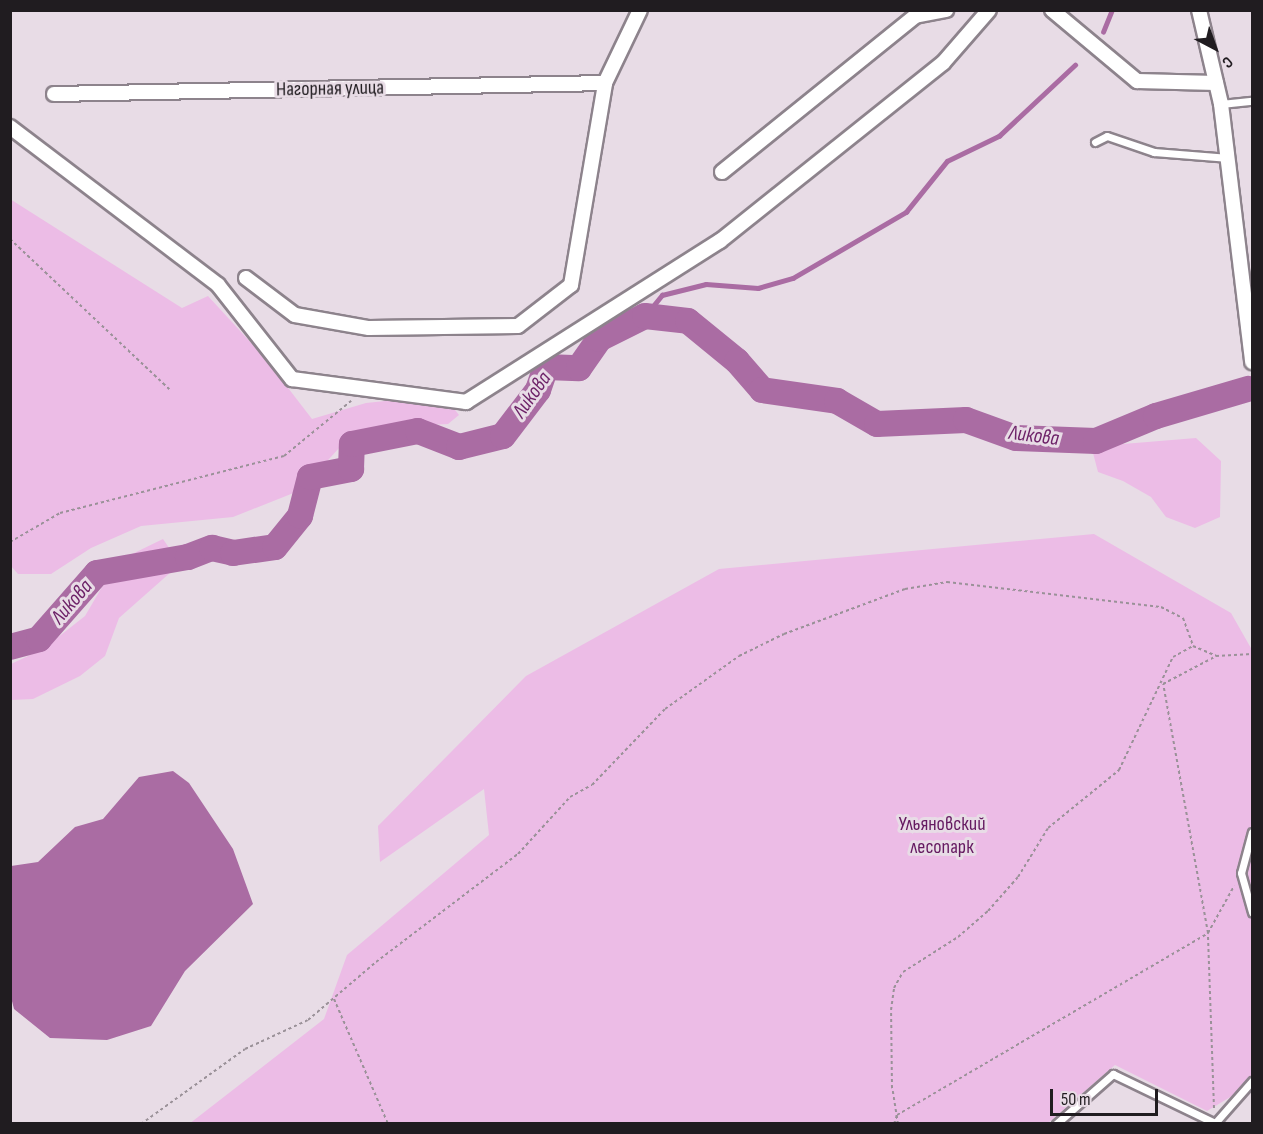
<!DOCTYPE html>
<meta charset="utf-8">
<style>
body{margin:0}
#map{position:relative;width:1263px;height:1134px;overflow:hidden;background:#e8dce6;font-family:"Sofia Sans Condensed",sans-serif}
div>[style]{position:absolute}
.green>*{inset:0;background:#ecbce6}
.water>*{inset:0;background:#aa6ca3}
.stream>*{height:4.5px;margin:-2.25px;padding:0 2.25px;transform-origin:2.25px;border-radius:2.25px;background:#aa6ca3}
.river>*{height:26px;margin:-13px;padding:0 13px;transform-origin:13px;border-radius:13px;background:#aa6ca3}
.path>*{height:2px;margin-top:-1px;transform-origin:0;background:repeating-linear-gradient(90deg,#9a9198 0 3px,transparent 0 6px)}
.roads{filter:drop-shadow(2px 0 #8d838c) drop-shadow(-2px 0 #8d838c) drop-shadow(0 2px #8d838c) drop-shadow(0 -2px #8d838c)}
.lane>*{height:7px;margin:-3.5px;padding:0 3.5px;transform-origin:3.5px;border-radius:3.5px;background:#fff}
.street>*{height:14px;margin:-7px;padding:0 7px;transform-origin:7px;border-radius:7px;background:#fff}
span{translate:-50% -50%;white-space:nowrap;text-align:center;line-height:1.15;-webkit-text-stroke:6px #e8dce6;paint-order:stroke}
.street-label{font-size:20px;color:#201c20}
.park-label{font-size:20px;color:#651a61}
.water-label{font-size:21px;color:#6d2268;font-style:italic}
.frame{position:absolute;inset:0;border:12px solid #201c20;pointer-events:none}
.north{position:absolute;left:1185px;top:18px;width:60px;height:60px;-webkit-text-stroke:4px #e8dce6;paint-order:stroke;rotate:139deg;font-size:16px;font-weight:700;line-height:24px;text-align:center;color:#201c20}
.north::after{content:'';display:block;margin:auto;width:21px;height:27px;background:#201c20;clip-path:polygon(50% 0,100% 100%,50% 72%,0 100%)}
.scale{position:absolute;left:1050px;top:1089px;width:108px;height:27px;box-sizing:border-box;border:3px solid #201c20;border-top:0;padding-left:8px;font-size:18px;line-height:21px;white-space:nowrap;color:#201c20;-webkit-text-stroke:4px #e8dce6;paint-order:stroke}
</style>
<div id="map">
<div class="green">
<i style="clip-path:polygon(10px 199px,182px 308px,208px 296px,265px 358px,312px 419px,366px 403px,395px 400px,452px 406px,459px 415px,448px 424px,371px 428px,349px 437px,301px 490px,233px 517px,141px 526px,91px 548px,51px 574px,18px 574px,10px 565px)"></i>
<i style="clip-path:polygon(1196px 438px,1221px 461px,1220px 517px,1195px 528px,1166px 517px,1151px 497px,1123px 481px,1098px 472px,1093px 453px,1111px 445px)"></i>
<i style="clip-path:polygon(1094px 534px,1231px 613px,1252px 650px,1252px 1084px,1207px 1111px,1115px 1065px,1048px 1123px,189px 1124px,324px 1019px,347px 955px,489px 835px,484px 789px,380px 862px,378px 826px,526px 676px,719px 569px)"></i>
<i style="clip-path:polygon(163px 539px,180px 564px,119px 618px,105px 656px,80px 676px,33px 699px,11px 700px,11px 664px,43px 649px,85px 616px,102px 587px,128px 556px)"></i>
</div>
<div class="water">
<i style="clip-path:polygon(173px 771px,189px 783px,233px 849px,253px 904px,185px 971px,151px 1026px,107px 1040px,50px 1038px,14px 1009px,11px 997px,11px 866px,38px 862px,75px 827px,103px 819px,139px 777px)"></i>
</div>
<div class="stream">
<i style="left:1103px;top:32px;width:24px;rotate:-68deg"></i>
<i style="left:645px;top:316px;width:27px;rotate:-51deg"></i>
<i style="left:662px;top:295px;width:45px;rotate:-14deg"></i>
<i style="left:706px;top:284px;width:52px;rotate:4.4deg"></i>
<i style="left:758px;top:288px;width:36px;rotate:-16deg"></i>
<i style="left:793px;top:278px;width:131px;rotate:-30.3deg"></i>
<i style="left:906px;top:212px;width:65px;rotate:-51.2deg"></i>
<i style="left:947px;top:161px;width:58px;rotate:-25.7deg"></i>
<i style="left:999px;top:136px;width:104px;rotate:-43.1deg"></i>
</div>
<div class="river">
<i style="left:10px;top:647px;width:30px;rotate:-15deg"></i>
<i style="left:39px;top:639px;width:88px;rotate:-48.7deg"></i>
<i style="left:97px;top:573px;width:92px;rotate:-10deg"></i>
<i style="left:188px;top:557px;width:26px;rotate:-21deg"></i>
<i style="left:212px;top:548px;width:22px;rotate:13deg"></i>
<i style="left:233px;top:553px;width:42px;rotate:-8.1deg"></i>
<i style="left:275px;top:547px;width:40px;rotate:-51deg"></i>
<i style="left:300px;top:516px;width:40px;rotate:-75.6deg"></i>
<i style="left:310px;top:477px;width:42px;rotate:-11deg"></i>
<i style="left:351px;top:469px;width:25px;rotate:-88deg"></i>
<i style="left:352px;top:444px;width:67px;rotate:-11.1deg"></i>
<i style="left:418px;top:431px;width:44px;rotate:21.3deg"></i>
<i style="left:459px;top:447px;width:45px;rotate:-14deg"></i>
<i style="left:503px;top:436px;width:58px;rotate:-52.7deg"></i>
<i style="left:538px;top:390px;width:24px;rotate:-71deg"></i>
<i style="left:546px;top:367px;width:33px;rotate:2deg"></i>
<i style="left:579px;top:368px;width:35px;rotate:-55deg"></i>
<i style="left:599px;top:339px;width:51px;rotate:-26.6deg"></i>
<i style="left:645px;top:316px;width:43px;rotate:6.6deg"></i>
<i style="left:688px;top:321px;width:63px;rotate:39.2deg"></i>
<i style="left:737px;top:361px;width:38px;rotate:49deg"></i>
<i style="left:762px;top:390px;width:76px;rotate:8.3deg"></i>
<i style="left:837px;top:401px;width:46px;rotate:29.9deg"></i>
<i style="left:877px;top:424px;width:89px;rotate:-2.6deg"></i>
<i style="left:966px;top:420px;width:53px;rotate:19.8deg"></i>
<i style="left:1016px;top:438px;width:80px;rotate:2.1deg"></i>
<i style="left:1096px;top:441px;width:65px;rotate:-22.6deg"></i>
<i style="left:1156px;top:416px;width:96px;rotate:-16.4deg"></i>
</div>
<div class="path">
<i style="left:10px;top:239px;width:219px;rotate:43.3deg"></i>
<i style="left:10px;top:542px;width:58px;rotate:-30.1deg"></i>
<i style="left:60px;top:513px;width:231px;rotate:-14.3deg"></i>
<i style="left:284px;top:456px;width:87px;rotate:-39.4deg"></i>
<i style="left:334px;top:999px;width:136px;rotate:66.6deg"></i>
<i style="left:1214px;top:1108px;width:175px;rotate:-92deg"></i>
<i style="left:1208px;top:933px;width:253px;rotate:-100.2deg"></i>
<i style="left:1163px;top:684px;width:60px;rotate:-27.8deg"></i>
<i style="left:141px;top:1124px;width:128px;rotate:-35.8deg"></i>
<i style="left:245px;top:1049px;width:69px;rotate:-24.7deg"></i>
<i style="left:308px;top:1020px;width:89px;rotate:-40.5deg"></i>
<i style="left:376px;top:962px;width:178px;rotate:-37.3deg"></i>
<i style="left:518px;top:854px;width:77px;rotate:-47.6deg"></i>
<i style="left:570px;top:797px;width:25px;rotate:-29deg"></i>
<i style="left:592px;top:785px;width:105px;rotate:-46.2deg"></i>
<i style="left:665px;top:709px;width:91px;rotate:-35.6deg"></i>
<i style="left:739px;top:656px;width:50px;rotate:-26.1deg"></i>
<i style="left:784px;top:634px;width:129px;rotate:-20.4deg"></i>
<i style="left:905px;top:589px;width:43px;rotate:-9.5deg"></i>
<i style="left:947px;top:582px;width:215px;rotate:6.7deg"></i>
<i style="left:1161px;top:607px;width:25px;rotate:27deg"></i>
<i style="left:1183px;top:618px;width:30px;rotate:70deg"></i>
<i style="left:1193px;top:646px;width:25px;rotate:23deg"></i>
<i style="left:1216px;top:656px;width:36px;rotate:-3deg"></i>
<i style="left:894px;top:1124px;width:9px;rotate:-72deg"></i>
<i style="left:897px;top:1115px;width:360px;rotate:-30.3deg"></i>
<i style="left:1208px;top:933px;width:54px;rotate:-61deg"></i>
<i style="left:898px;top:1124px;width:36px;rotate:-99deg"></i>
<i style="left:892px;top:1088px;width:78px;rotate:-90.7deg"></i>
<i style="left:891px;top:1010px;width:22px;rotate:-82deg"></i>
<i style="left:894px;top:988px;width:18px;rotate:-61deg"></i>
<i style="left:903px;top:972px;width:65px;rotate:-32.5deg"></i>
<i style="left:958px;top:937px;width:40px;rotate:-41deg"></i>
<i style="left:988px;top:911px;width:45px;rotate:-48.6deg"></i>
<i style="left:1018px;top:877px;width:57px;rotate:-58.5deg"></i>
<i style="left:1048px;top:828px;width:92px;rotate:-39.2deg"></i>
<i style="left:1119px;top:770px;width:125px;rotate:-64.5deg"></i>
<i style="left:1173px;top:657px;width:23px;rotate:-29deg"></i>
</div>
<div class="roads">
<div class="lane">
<i style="left:1221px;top:104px;width:31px;rotate:-6deg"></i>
<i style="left:1095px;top:142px;width:13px;rotate:-27deg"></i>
<i style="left:1107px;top:136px;width:50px;rotate:18.8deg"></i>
<i style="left:1154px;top:152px;width:75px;rotate:4.6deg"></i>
<i style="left:1252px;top:832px;width:42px;rotate:105deg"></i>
<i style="left:1241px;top:873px;width:41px;rotate:74.2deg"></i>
<i style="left:1056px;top:1124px;width:76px;rotate:-41.3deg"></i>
<i style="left:1113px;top:1074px;width:113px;rotate:25.7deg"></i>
<i style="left:1215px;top:1123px;width:56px;rotate:-48.6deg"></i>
</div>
<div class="street">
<i style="left:1052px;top:10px;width:111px;rotate:39.9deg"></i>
<i style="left:1137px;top:81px;width:79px;rotate:1.5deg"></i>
<i style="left:1199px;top:10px;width:97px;rotate:76.8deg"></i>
<i style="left:1221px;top:104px;width:260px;rotate:83.1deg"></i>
<i style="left:54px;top:94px;width:551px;rotate:-1.14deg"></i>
<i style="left:10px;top:127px;width:261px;rotate:37.2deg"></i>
<i style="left:218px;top:285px;width:120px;rotate:51.8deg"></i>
<i style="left:292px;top:379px;width:176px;rotate:7.5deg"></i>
<i style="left:466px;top:402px;width:301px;rotate:-32.4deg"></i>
<i style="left:720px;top:241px;width:285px;rotate:-38.6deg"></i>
<i style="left:943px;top:63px;width:70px;rotate:-49deg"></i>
<i style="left:722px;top:172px;width:248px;rotate:-38.9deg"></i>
<i style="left:915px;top:16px;width:32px;rotate:-11deg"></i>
<i style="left:246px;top:278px;width:61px;rotate:37.1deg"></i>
<i style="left:295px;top:315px;width:75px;rotate:10deg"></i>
<i style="left:369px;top:328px;width:149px;rotate:-0.8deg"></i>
<i style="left:518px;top:326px;width:67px;rotate:-37.7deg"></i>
<i style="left:571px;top:285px;width:205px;rotate:-80.4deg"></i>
<i style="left:605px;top:83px;width:81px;rotate:-64.4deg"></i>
</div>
</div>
<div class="street-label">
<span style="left:330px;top:89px;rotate:-1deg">Нагорная улица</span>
</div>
<div class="park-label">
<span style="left:942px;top:836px">Ульяновский<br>лесопарк</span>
</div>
<div class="water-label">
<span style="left:532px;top:395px;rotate:-55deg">Ликова</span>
<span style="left:1034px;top:436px;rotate:7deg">Ликова</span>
<span style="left:72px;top:602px;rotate:-49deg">Ликова</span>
</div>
<div class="frame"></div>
<div class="north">С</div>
<div class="scale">50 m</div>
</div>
